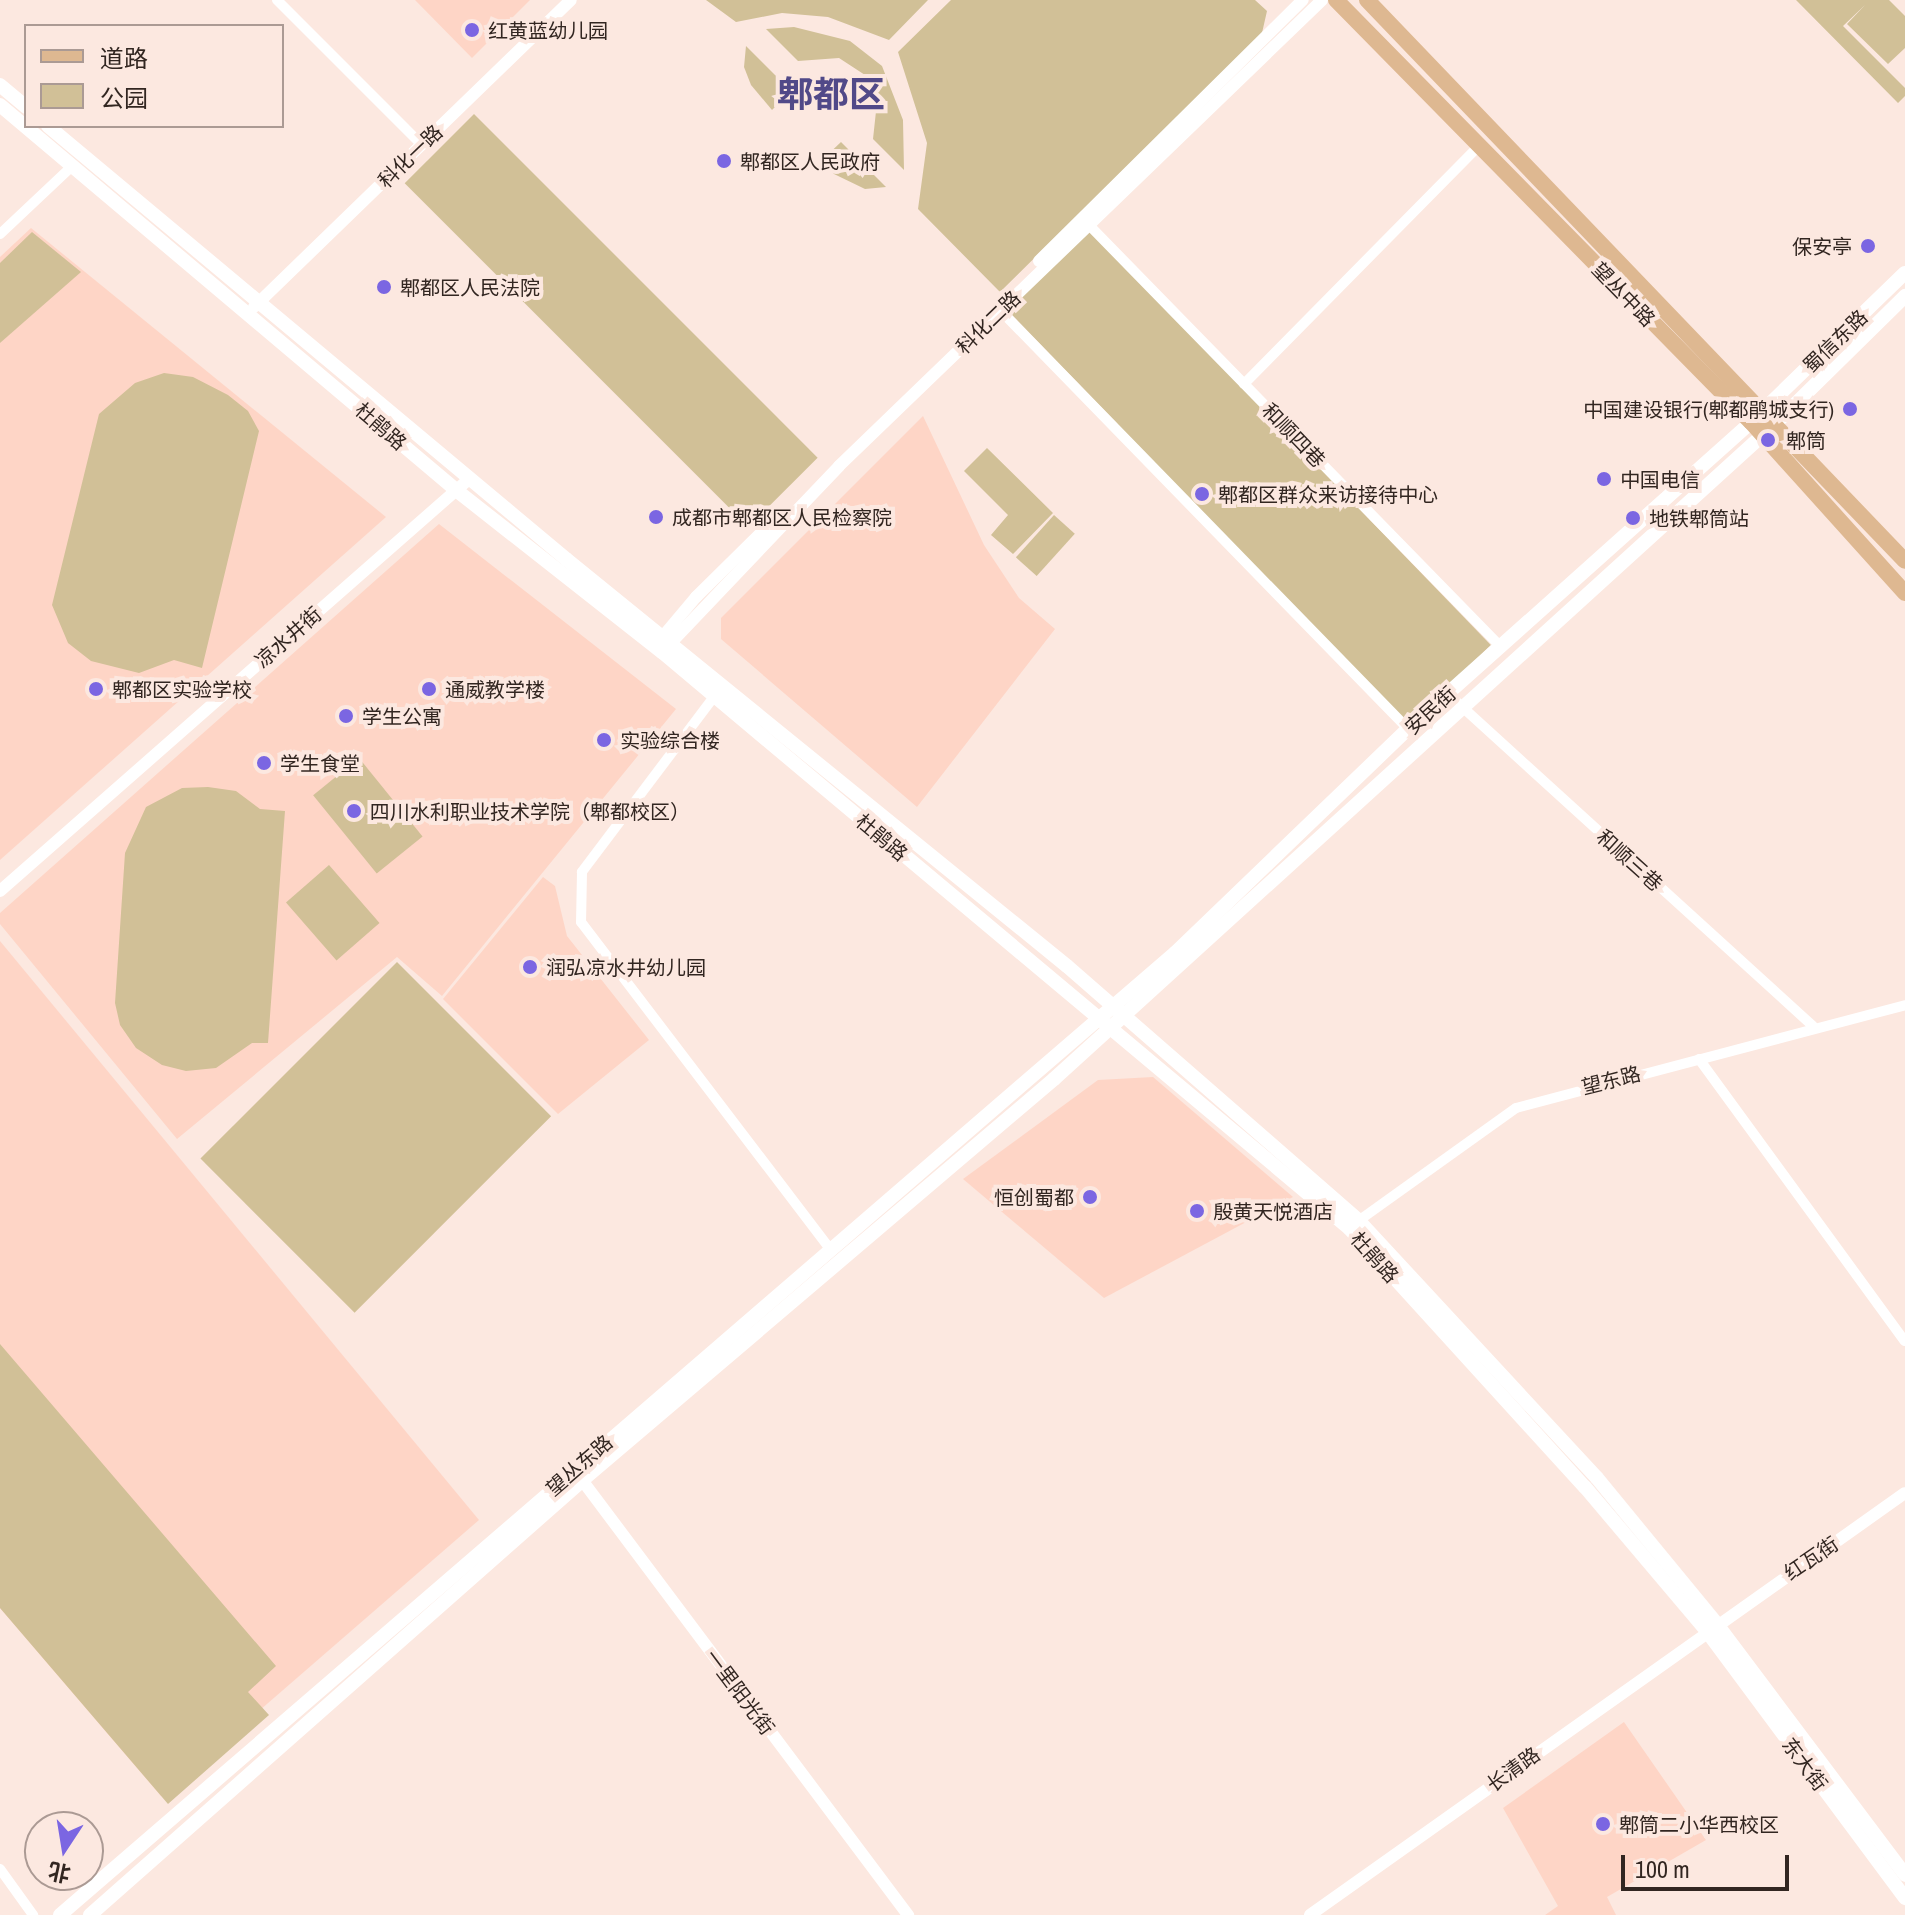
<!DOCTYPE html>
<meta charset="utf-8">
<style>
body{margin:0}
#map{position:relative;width:1905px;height:1915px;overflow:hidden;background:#fce8e0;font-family:"Archivo Narrow","Noto Sans SC",sans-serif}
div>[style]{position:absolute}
.built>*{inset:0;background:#fed5c6}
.green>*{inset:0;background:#d1c097;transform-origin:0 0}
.minor>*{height:10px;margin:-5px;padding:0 5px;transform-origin:5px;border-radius:5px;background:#fff}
.tertiary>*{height:12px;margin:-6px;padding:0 6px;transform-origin:6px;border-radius:6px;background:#fff}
.secondary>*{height:14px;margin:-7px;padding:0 7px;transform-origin:7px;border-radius:7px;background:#fff}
.primary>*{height:16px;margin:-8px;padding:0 8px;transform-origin:8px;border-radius:8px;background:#deb891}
.dots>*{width:22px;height:22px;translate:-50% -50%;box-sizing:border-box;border:4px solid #fce8e0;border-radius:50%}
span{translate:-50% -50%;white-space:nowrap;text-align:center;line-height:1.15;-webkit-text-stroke:8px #fce8e0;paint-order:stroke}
.poi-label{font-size:20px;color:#322621}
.left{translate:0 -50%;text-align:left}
.right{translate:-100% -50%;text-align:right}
.street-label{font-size:20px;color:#322621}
.town-label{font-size:36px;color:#514988;font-weight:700}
.legend{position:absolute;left:24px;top:24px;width:260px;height:104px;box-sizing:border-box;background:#fce8e0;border:2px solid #ab9a94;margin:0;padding:10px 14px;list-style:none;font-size:24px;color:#322621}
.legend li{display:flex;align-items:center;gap:16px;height:40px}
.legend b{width:40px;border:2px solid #ab9a94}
.north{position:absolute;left:24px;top:1811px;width:80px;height:80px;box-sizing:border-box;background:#fce8e0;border:2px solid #ab9a94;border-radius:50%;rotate:192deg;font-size:22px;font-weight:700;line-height:32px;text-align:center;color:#322621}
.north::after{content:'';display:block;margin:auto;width:28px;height:36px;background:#7b66e2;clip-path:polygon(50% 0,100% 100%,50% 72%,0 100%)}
.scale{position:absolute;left:1621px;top:1855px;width:168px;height:36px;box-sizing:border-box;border:4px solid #322621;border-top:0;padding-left:10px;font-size:24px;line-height:28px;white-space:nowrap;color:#322621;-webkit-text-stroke:6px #fce8e0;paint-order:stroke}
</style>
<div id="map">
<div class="built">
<i style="clip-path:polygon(415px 0,530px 0,472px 58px)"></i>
<i style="clip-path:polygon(31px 228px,386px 517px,0 860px,0 257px)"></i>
<i style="clip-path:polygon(923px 416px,984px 545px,1019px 598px,1055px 629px,917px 807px,721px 639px,721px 618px)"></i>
<i style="clip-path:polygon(439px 524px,676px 709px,442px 996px,397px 957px,177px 1139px,0 924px,0 913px)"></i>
<i style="clip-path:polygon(543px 877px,555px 886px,567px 936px,649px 1040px,558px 1114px,443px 999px)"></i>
<i style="clip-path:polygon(0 941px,479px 1520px,161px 1796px,0 1608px)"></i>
<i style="clip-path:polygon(1153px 1077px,1293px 1197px,1104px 1298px,963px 1179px,1098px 1080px)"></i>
<i style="clip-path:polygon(1624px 1722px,1706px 1840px,1607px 1897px,1616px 1915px,1545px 1915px,1558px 1906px,1503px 1808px)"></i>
</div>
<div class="green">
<i style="clip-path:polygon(706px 0,928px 0,889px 40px,828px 17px,782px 13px,736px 22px)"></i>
<i style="clip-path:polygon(951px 0,1255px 0,1267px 11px,1262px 33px,1000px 292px,918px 209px,927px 143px,898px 52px)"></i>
<i style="clip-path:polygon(1796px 0,1889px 0,1905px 16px,1905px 48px,1888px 64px,1847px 24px,1865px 5px,1843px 26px,1905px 88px,1905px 96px,1898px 103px)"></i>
<i style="clip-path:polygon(794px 27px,850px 41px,882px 66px,903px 120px,904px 170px,873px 139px,877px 102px,865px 75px,839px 58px,798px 61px,766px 29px)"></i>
<i style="clip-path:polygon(746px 46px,791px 91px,772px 110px,751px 85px,744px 67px)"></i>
<i style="left:474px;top:114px;width:486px;height:98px;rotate:45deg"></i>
<i style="clip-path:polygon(841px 142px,886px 187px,865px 189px,834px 174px,821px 161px)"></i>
<i style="left:1090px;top:230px;width:577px;height:115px;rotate:46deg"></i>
<i style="clip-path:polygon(32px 232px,81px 272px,0 343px,0 263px)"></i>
<i style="clip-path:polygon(164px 373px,193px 377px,228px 395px,248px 411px,259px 431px,202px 668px,174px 660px,139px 673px,91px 661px,68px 643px,52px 605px,99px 414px,135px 383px)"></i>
<i style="clip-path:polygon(987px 448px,1053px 513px,1013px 554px,991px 535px,1008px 515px,964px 471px)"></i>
<i style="left:1054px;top:515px;width:28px;height:57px;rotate:42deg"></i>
<i style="left:359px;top:758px;width:101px;height:59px;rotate:51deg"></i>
<i style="clip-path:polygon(208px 787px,236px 791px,260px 809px,285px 811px,268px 1043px,252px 1043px,216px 1068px,186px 1071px,162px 1065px,136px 1048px,120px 1025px,115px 1003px,125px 853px,146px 807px,182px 788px)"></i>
<i style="left:329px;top:865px;width:77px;height:57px;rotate:49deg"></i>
<i style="left:397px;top:962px;width:218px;height:278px;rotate:45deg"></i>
<i style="clip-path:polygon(0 1344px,276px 1666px,248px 1692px,269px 1715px,168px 1804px,0 1608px)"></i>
</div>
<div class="minor">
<i style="left:277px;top:0;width:205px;rotate:45deg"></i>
<i style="left:1089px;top:225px;width:588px;rotate:45.69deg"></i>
<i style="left:0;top:234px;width:98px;rotate:-43.3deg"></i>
<i style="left:1000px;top:310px;width:585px;rotate:45.76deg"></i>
<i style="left:1244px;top:384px;width:334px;rotate:-45.4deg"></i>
<i style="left:1448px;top:694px;width:493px;rotate:42.3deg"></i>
<i style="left:713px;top:698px;width:218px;rotate:127deg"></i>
<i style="left:582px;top:872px;width:50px;rotate:91.1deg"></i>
<i style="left:581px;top:922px;width:411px;rotate:52.7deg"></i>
<i style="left:1699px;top:1059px;width:349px;rotate:53.9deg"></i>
<i style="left:1354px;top:1224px;width:199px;rotate:-35.6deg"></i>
<i style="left:1516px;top:1108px;width:402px;rotate:-14.8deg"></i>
<i style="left:0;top:1869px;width:57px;rotate:54.3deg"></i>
</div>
<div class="tertiary">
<i style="left:1039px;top:261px;width:371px;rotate:-44.7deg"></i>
<i style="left:254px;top:307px;width:441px;rotate:-44.1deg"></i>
<i style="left:662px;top:645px;width:10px;rotate:-79deg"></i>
<i style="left:664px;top:635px;width:50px;rotate:-49.9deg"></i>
<i style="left:696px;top:597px;width:105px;rotate:-44.6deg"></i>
<i style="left:664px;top:650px;width:254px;rotate:-46.4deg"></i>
<i style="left:839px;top:466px;width:671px;rotate:-43.97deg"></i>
<i style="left:0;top:891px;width:624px;rotate:-41.3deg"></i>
<i style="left:579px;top:1476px;width:549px;rotate:53.15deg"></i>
<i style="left:1310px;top:1915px;width:729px;rotate:-35.35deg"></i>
</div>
<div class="secondary">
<i style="left:0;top:85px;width:34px;rotate:40deg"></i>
<i style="left:0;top:105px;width:597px;rotate:40.17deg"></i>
<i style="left:456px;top:490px;width:262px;rotate:38.2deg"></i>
<i style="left:662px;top:652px;width:897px;rotate:39.98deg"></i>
<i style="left:1349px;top:1228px;width:350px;rotate:47.7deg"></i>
<i style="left:1585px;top:1487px;width:187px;rotate:49.8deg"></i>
<i style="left:1706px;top:1630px;width:334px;rotate:53.4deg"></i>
<i style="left:48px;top:126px;width:675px;rotate:39.89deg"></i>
<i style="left:566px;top:559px;width:645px;rotate:39.09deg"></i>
<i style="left:1067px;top:966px;width:388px;rotate:41.1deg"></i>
<i style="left:1359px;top:1221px;width:350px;rotate:47.2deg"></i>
<i style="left:1597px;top:1478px;width:188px;rotate:50.6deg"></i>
<i style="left:1716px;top:1623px;width:315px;rotate:53.1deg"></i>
<i style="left:60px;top:1915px;width:1473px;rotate:-40.79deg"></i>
<i style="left:1175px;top:953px;width:323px;rotate:-43.9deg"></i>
<i style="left:1408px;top:729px;width:460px;rotate:-41.8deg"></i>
<i style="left:1751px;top:422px;width:214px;rotate:-44.1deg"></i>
<i style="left:90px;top:1915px;width:660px;rotate:-41.44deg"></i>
<i style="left:585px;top:1478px;width:616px;rotate:-40.39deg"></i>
<i style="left:1054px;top:1079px;width:977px;rotate:-42.26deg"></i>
<i style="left:1777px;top:422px;width:180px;rotate:-44.5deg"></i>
</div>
<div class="primary">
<i style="left:1336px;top:0;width:592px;rotate:45.48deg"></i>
<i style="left:1751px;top:422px;width:230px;rotate:48deg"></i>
<i style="left:1367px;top:0;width:777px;rotate:46.2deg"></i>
</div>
<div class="dots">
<i style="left:472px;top:30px;background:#7b66e2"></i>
<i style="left:724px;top:161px;background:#7b66e2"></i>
<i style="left:1868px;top:246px;background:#7b66e2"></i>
<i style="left:384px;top:287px;background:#7b66e2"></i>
<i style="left:1850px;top:409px;background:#7b66e2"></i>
<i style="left:1768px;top:440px;background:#7b66e2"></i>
<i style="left:1604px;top:479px;background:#7b66e2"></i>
<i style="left:1202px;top:494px;background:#7b66e2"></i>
<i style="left:656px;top:517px;background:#7b66e2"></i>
<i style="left:1633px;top:518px;background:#7b66e2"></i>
<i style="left:96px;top:689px;background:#7b66e2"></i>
<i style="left:429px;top:689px;background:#7b66e2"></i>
<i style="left:346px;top:716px;background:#7b66e2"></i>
<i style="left:604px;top:740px;background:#7b66e2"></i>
<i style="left:264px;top:763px;background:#7b66e2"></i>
<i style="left:354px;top:811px;background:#7b66e2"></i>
<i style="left:530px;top:967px;background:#7b66e2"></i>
<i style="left:1090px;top:1197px;background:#7b66e2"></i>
<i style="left:1197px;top:1211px;background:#7b66e2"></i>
<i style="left:1603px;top:1824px;background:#7b66e2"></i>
</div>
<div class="poi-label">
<span class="left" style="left:488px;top:30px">红黄蓝幼儿园</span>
<span class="left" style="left:740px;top:161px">郫都区人民政府</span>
<span class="right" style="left:1852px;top:246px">保安亭</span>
<span class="left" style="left:400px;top:287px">郫都区人民法院</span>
<span class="right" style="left:1834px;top:409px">中国建设银行(郫都鹃城支行)</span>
<span class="left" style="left:1786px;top:440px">郫筒</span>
<span class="left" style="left:1620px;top:479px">中国电信</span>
<span class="left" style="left:1218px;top:494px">郫都区群众来访接待中心</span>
<span class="left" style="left:672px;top:517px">成都市郫都区人民检察院</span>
<span class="left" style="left:1649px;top:518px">地铁郫筒站</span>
<span class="left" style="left:112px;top:689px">郫都区实验学校</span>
<span class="left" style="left:445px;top:689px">通威教学楼</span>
<span class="left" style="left:362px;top:716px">学生公寓</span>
<span class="left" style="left:620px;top:740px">实验综合楼</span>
<span class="left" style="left:280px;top:763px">学生食堂</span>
<span class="left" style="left:370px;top:811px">四川水利职业技术学院（郫都校区）</span>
<span class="left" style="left:546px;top:967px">润弘凉水井幼儿园</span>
<span class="right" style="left:1074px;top:1197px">恒创蜀都</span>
<span class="left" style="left:1213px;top:1211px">殷黄天悦酒店</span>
<span class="left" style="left:1619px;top:1824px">郫筒二小华西校区</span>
</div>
<div class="street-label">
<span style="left:410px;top:156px;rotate:-44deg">科化一路</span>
<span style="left:1624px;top:294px;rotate:46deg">望丛中路</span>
<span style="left:988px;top:322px;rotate:-44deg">科化二路</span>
<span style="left:1835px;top:341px;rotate:-44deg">蜀信东路</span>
<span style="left:381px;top:426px;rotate:41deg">杜鹃路</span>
<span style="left:1294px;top:435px;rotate:46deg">和顺四巷</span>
<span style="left:288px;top:637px;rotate:-41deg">凉水井街</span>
<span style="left:1430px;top:710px;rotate:-42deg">安民街</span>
<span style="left:882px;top:837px;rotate:40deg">杜鹃路</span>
<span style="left:1630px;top:860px;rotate:42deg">和顺三巷</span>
<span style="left:1611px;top:1080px;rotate:-14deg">望东路</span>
<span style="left:1375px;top:1257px;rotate:48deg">杜鹃路</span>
<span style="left:579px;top:1465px;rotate:-41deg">望丛东路</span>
<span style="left:1811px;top:1558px;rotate:-34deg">红瓦街</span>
<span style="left:740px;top:1692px;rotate:53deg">一里阳光街</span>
<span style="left:1805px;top:1764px;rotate:53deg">东大街</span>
<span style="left:1513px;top:1769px;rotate:-36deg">长清路</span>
</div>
<div class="town-label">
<span style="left:831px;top:95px">郫都区</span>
</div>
<ul class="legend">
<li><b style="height:10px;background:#deb891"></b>道路</li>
<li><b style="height:22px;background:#d1c097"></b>公园</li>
</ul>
<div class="north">北</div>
<div class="scale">100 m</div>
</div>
